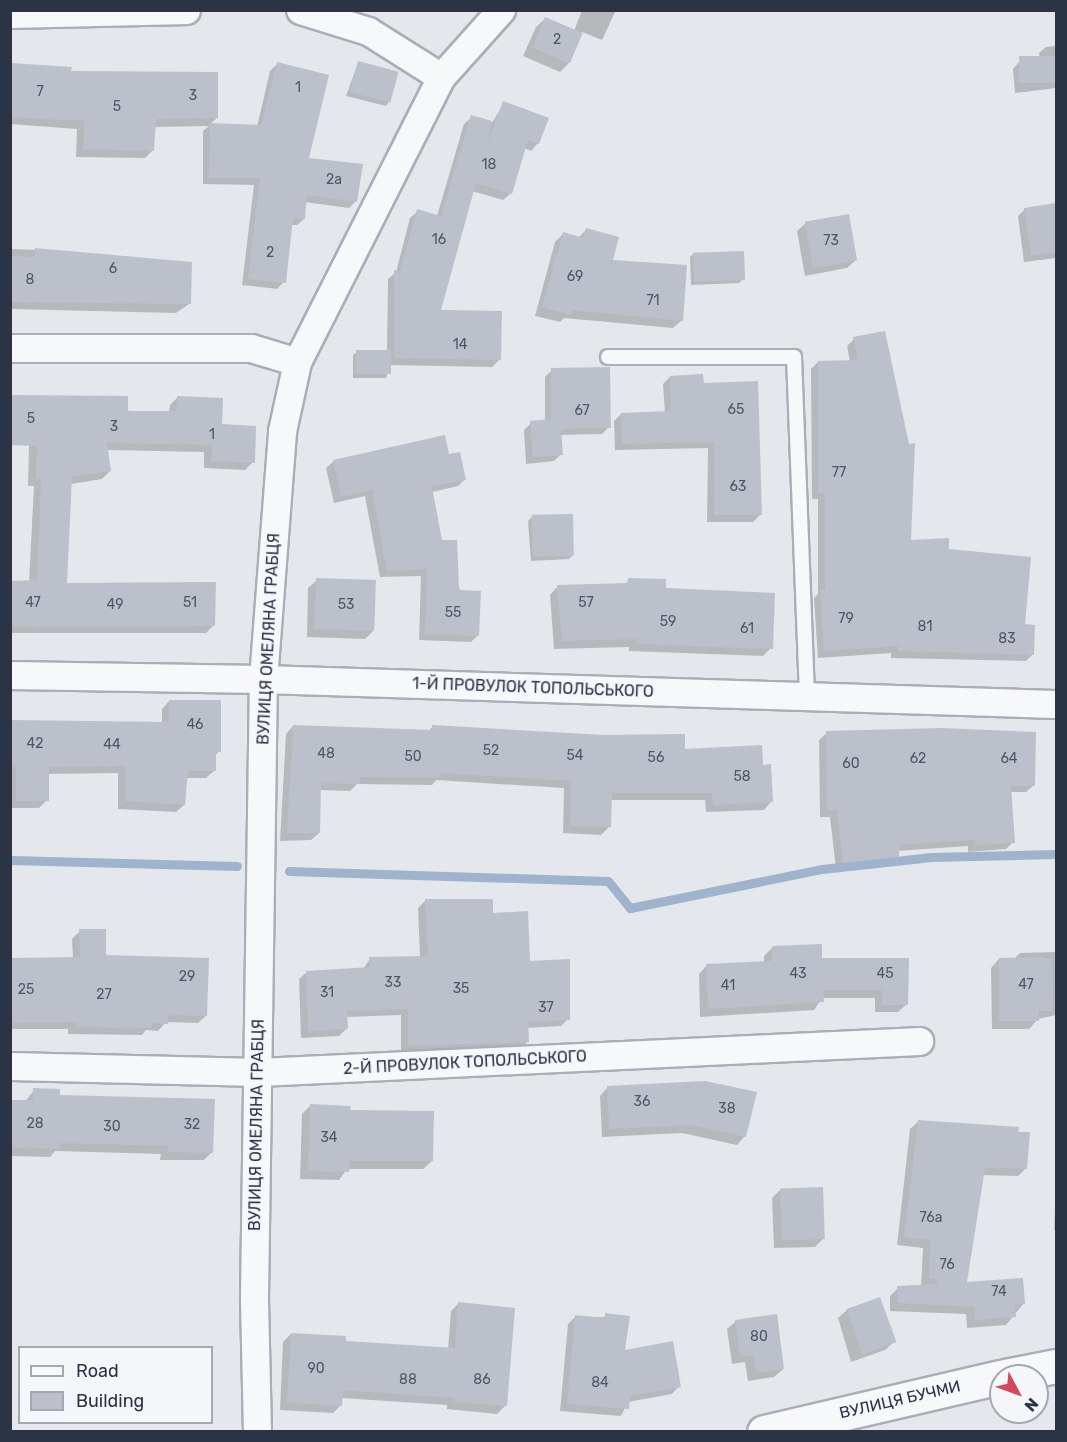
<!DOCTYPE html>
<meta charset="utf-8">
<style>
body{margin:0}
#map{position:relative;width:1067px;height:1442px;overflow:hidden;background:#e4e7ec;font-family:Rubik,sans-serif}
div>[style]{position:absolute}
.shadow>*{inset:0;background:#0003}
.stream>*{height:9px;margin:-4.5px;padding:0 4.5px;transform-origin:4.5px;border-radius:4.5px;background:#9fb4cc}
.building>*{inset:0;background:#bbc0ca;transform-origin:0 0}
.roads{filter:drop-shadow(2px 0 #a9aeb7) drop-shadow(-2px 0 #a9aeb7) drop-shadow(0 2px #a9aeb7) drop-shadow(0 -2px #a9aeb7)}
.service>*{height:14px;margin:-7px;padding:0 7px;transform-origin:7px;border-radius:7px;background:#f7f8fa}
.minor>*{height:27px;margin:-13.5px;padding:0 13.5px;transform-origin:13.5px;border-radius:13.5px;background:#f7f8fa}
.tertiary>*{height:33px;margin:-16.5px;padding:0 16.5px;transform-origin:16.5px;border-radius:16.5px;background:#f7f8fa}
span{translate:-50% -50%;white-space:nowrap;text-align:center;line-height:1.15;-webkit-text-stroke:4.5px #f4f6f9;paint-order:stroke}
.number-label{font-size:14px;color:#4f5766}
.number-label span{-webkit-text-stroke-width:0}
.street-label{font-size:16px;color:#2b3445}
.frame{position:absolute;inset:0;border:12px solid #2b3445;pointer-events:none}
.legend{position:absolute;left:18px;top:1346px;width:195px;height:78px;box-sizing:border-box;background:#f4f6f9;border:2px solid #a4a8b1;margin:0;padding:8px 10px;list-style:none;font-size:18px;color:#2b3445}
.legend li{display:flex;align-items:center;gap:12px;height:30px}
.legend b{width:30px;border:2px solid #a4a8b1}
.north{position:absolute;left:989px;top:1364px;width:60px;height:60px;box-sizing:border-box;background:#f4f6f9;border:2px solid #a4a8b1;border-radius:50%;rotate:131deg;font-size:16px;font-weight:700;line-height:24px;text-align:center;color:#2b3445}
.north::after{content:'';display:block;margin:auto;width:21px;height:27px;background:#d1495b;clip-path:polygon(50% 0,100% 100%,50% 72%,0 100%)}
</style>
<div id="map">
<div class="shadow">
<i style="clip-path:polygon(582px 10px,616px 10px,602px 40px,582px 32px,568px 64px,560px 72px,523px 56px,536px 27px,545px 19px,574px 31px)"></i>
<i style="clip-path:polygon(1056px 46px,1056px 88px,1015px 93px,1013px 69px,1019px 62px,1040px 60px,1039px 53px,1046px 47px)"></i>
<i style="clip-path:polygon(358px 63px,389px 102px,386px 106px,346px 96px)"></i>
<i style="clip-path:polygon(277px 64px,307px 159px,356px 201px,349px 208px,305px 202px,304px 219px,297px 225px,291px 225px,284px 282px,277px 289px,242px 285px,254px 185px,203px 184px,203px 131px,209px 126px,154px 127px,153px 150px,145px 158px,76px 157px,77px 129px,10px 124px,10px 65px,70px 72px,217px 118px,210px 124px,257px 127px,270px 71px)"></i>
<i style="clip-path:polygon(504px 103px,538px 143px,531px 151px,524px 148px,511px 193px,503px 200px,472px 191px,439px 311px,499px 360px,492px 367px,390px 365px,386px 378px,353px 378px,353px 355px,357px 352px,387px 352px,388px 279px,396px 272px,410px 218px,418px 211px,437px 216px,464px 124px,472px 117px,492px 123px)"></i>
<i style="clip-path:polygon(1056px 205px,1056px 258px,1024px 262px,1018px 216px,1025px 209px)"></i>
<i style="clip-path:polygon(806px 223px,856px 260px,847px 268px,805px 276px,797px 231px)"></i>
<i style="clip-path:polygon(586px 230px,611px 261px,682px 320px,673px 328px,564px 318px,560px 322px,535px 316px,555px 242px,563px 234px,578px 238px)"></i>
<i style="clip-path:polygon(10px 249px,65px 251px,189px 304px,176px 313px,10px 309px)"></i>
<i style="clip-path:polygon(694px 253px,743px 279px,739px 283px,691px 285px,690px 257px)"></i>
<i style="clip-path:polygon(854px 339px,909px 541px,948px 551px,1023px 626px,1033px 654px,1026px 661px,891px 658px,891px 653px,818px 658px,814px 598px,818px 594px,818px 499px,812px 499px,811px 369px,818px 362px,850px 362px,847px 346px)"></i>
<i style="clip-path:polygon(552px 370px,609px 427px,602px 434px,560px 435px,561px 454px,554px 461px,526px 464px,524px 430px,531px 423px,545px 421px,545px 377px)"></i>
<i style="clip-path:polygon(670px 377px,702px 385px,760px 515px,753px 522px,707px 522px,708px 448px,615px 450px,614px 421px,621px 414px,665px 413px,663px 384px)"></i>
<i style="clip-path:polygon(178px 397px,221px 426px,253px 462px,245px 470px,204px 468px,204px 452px,107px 450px,110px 471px,102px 479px,71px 484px,66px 584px,214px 625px,206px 633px,10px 633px,10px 583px,29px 582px,34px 486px,28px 486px,30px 405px,169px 413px,170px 405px)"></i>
<i style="clip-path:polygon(448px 456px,465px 479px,458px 486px,432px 492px,441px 542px,478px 635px,471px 642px,419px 640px,421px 576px,380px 577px,365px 496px,334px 503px,326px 468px,334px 461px)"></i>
<i style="clip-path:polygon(532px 517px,573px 555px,569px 559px,531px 561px,528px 521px)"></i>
<i style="clip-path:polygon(317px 580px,373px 631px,365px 639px,307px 637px,308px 588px)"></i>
<i style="clip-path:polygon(629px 580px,664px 590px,771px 648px,763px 656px,629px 651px,629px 647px,554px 649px,550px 595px,558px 586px,624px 585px)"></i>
<i style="clip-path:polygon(169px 701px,219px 751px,214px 757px,214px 771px,206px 778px,186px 778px,184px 805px,176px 812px,118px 809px,118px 773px,47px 774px,47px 800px,39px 808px,10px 808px,10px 723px,162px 724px,162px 709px)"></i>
<i style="clip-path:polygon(293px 726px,429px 731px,433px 726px,683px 751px,761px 766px,771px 802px,764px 810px,706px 812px,705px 800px,610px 800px,609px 827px,601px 835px,563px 833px,564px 788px,436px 780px,432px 785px,357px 784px,350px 791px,319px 790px,319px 833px,311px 840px,280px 841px,286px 734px)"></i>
<i style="clip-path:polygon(827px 733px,1034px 785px,1026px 792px,1010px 792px,1013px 842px,1006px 849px,968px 852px,968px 846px,897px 851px,890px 863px,836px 869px,830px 817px,820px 817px,819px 740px)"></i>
<i style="clip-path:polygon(426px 900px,492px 914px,568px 1019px,561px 1026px,526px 1028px,527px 1042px,520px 1049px,401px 1053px,401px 1015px,346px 1017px,346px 1029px,339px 1036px,301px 1038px,299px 979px,307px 972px,363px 969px,370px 959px,420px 957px,418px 908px)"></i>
<i style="clip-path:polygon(80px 931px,104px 957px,206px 1016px,198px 1023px,166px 1022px,158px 1031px,146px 1030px,142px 1035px,68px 1034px,68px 1029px,10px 1029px,10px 959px,73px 958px,72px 939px)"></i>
<i style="clip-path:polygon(772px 948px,821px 960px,907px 959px,907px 1004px,898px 1012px,875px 1012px,875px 998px,822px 998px,814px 1010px,700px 1017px,699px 974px,707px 965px,764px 963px,764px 956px)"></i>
<i style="clip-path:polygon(1056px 952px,1056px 1015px,1038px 1019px,1029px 1029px,992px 1029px,991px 968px,999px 959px,1014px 959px,1020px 953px)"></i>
<i style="clip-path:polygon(608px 1087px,745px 1136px,737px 1145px,682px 1133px,602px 1137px,600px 1096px)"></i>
<i style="clip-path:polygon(34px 1090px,59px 1096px,212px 1152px,204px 1160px,160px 1160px,161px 1154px,55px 1151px,50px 1157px,10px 1156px,10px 1102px,25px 1102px)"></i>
<i style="clip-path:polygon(310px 1106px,349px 1111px,432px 1161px,423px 1169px,347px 1169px,339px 1180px,300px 1179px,302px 1114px)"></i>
<i style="clip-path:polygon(919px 1121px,1017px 1133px,1026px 1168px,1018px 1176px,983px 1175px,965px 1283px,1024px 1303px,1006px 1325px,967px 1328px,966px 1314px,890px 1311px,890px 1296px,898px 1288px,921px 1286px,923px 1248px,897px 1245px,910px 1129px)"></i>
<i style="clip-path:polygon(1056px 1176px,1056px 1230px,1054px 1230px)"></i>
<i style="clip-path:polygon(781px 1189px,824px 1238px,815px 1247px,774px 1248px,772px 1198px)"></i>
<i style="clip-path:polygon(459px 1303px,505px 1406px,497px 1414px,447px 1409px,447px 1405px,341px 1398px,341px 1405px,333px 1413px,280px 1410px,283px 1342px,291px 1334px,344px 1343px,448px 1349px,451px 1311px)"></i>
<i style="clip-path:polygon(847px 1310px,894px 1342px,885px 1350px,851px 1362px,838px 1318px)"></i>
<i style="clip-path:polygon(575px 1317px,628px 1317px,623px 1351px,679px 1386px,672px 1394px,628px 1402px,621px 1416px,560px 1411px,568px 1324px)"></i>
<i style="clip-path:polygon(736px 1321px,783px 1369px,774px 1377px,748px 1381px,745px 1362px,732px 1364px,727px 1329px)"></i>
</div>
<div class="stream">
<i style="left:10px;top:860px;width:227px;rotate:1.5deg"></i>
<i style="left:289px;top:871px;width:319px;rotate:1.8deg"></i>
<i style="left:608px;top:881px;width:35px;rotate:51deg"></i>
<i style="left:630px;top:908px;width:196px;rotate:-11.5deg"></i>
<i style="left:822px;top:869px;width:110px;rotate:-6.3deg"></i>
<i style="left:931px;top:857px;width:125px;rotate:-1.4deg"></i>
</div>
<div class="building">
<i style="left:545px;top:17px;width:41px;height:33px;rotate:23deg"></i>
<i style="left:1056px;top:56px;width:27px;height:37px;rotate:90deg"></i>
<i style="left:358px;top:61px;width:42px;height:32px;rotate:15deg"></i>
<i style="clip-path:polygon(277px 62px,329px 75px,309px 158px,363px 164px,357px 202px,307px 195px,305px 219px,293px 218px,286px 283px,248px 279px,260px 178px,209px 178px,210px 123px,261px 125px)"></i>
<i style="clip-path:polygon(10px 63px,72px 67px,71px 71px,218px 72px,218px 118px,156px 119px,154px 151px,83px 149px,84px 121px,10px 117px)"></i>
<i style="clip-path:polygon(503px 101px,549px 118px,539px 144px,528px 140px,512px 194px,476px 183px,441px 310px,502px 311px,501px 360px,394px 358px,394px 270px,400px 271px,417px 209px,441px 216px,471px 115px,492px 121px,488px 143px)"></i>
<i style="clip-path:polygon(1056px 203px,1056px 252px,1031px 256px,1024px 208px)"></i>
<i style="left:849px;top:214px;width:47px;height:45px;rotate:80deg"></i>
<i style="clip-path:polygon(586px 228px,619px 237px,613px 260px,687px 265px,683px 321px,571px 310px,570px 315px,542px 307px,563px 232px,583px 238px)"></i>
<i style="clip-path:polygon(35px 248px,192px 262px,191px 304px,10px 302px,10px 256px,35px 257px)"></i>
<i style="left:744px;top:251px;width:29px;height:51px;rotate:88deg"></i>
<i style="clip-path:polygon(885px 331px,909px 444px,915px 443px,911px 540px,949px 538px,949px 549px,1031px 557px,1025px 624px,1035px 625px,1034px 655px,898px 651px,898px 646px,824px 651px,820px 590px,825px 589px,825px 493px,818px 493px,818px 361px,858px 360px,853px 337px)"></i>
<i style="left:356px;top:350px;width:35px;height:24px"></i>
<i style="clip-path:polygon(610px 367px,611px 428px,561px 429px,563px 455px,533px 457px,530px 421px,551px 419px,551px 368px)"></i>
<i style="clip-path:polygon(703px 374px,704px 383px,758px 381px,762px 515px,714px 515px,714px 442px,622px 444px,621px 413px,671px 411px,670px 376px)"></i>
<i style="clip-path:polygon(10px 395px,128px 396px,128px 411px,176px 411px,177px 396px,223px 398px,222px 424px,256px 426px,255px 463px,211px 461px,212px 445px,107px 443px,111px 471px,72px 477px,67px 583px,216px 582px,215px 626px,10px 627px,10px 581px,37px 580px,41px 479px,36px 479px,37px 446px,10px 445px)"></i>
<i style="clip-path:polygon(445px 435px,449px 454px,460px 452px,466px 480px,432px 487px,442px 540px,457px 540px,459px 590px,481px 591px,479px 636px,425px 634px,427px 569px,387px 571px,372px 490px,341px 497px,333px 460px)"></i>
<i style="left:573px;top:514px;width:42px;height:41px;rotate:89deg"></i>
<i style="left:316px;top:578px;width:60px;height:51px;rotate:2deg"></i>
<i style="clip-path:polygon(628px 578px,666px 579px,666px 588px,775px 593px,773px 649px,636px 644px,637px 639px,562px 641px,557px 585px,628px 583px)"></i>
<i style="clip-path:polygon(169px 700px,221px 700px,221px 752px,216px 752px,216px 771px,188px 771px,185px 805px,125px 801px,125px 766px,49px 767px,49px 801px,16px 801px,16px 767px,10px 767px,10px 720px,169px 722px)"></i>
<i style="clip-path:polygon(293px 725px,432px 730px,432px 725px,603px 735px,685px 734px,685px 749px,762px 745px,763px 765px,771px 764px,773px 802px,713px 805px,712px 793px,612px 793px,611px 827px,570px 826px,571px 781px,441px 773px,441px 778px,360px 777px,360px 784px,321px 783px,320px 833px,287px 833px)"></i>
<i style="clip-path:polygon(941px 728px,1036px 732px,1035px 786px,1011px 786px,1015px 843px,975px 845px,974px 840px,899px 845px,899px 857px,843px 863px,837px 810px,827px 810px,826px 731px)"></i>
<i style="clip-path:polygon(425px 899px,493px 899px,493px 913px,528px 911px,530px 961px,570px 959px,570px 1020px,528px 1022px,529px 1042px,408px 1046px,408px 1009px,347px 1011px,348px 1029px,308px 1031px,306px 971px,370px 967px,369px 957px,428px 956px)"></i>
<i style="clip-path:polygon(79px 929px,106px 929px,106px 955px,209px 958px,207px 1016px,168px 1015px,168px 1024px,151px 1023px,151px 1028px,75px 1027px,76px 1022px,10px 1023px,10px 958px,80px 957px)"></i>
<i style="clip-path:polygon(822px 944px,822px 958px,909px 958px,908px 1005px,882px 1005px,882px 990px,823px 990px,824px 1002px,708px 1009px,706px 964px,772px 961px,772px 946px)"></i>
<i style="clip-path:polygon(1039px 957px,1052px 959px,1053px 1011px,1039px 1011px,1039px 1021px,999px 1021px,999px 958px)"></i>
<i style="clip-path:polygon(705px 1081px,757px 1092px,746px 1137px,691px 1125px,609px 1129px,607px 1086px)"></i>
<i style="clip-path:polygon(33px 1088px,60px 1089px,60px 1095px,215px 1099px,213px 1153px,168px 1152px,168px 1146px,60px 1143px,59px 1149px,10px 1148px,10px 1100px,33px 1100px)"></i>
<i style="clip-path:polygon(310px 1104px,351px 1106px,350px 1110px,434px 1111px,433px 1161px,349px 1161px,349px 1172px,308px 1171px)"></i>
<i style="clip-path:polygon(918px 1120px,1019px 1127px,1018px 1132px,1030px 1132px,1027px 1169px,985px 1168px,967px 1282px,1023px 1278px,1025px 1304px,1015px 1305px,1016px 1317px,975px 1320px,974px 1307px,898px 1303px,897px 1286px,937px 1284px,937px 1278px,929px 1278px,930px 1240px,904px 1237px)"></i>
<i style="left:823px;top:1187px;width:52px;height:43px;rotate:88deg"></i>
<i style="left:880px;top:1297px;width:48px;height:36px;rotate:70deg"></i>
<i style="clip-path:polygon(458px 1302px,515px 1308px,507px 1406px,454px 1402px,454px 1398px,343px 1390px,342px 1406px,287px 1403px,291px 1333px,346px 1336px,346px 1341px,455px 1348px)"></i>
<i style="clip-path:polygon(605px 1313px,630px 1316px,625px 1350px,673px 1341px,681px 1387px,630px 1396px,629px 1409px,567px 1404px,575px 1315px,605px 1318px)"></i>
<i style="clip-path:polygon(777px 1314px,784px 1369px,756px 1373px,753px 1355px,740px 1357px,735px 1320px)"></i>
</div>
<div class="roads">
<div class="service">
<i style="left:608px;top:357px;width:186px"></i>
<i style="left:794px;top:357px;width:340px;rotate:87.8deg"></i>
</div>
<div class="minor">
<i style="left:10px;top:14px;width:176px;rotate:-1.3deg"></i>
<i style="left:441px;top:77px;width:90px;rotate:-48.2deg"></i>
<i style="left:10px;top:348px;width:241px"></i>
<i style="left:251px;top:348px;width:48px;rotate:16.9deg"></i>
<i style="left:10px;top:675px;width:253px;rotate:0.9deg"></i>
<i style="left:263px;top:679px;width:792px;rotate:1.81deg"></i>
<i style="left:10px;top:1066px;width:249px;rotate:1.4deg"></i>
<i style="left:259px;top:1072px;width:661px;rotate:-2.69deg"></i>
<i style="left:257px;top:1432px;width:135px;rotate:-91.3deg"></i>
<i style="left:254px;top:1297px;width:618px;rotate:-89.17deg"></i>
<i style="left:263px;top:679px;width:249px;rotate:-85.6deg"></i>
<i style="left:282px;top:431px;width:71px;rotate:-77.7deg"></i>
<i style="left:297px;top:362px;width:319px;rotate:-63.2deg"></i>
<i style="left:441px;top:77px;width:86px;rotate:-147.8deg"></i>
<i style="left:368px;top:31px;width:71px;rotate:-162.8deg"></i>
</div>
<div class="tertiary">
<i style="left:1005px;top:1376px;width:52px;rotate:-11.1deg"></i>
<i style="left:764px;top:1432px;width:243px;rotate:-13.1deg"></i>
</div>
</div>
<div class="number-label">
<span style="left:557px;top:40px">2</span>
<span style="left:298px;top:88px">1</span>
<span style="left:40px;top:92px">7</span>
<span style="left:193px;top:96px">3</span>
<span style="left:117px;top:107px">5</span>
<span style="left:489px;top:165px">18</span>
<span style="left:334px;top:180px">2а</span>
<span style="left:439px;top:240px">16</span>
<span style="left:831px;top:241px">73</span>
<span style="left:270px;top:253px">2</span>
<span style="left:113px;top:269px">6</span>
<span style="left:575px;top:277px">69</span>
<span style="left:30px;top:280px">8</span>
<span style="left:653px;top:301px">71</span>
<span style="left:460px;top:345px">14</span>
<span style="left:736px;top:410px">65</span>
<span style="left:582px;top:411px">67</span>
<span style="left:31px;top:419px">5</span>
<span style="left:114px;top:427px">3</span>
<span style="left:212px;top:435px">1</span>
<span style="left:839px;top:473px">77</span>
<span style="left:738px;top:487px">63</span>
<span style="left:33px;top:603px">47</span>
<span style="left:190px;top:603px">51</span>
<span style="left:586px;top:603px">57</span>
<span style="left:115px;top:605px">49</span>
<span style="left:346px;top:605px">53</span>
<span style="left:453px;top:613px">55</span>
<span style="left:846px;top:619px">79</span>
<span style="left:668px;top:622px">59</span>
<span style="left:925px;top:627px">81</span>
<span style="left:747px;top:629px">61</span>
<span style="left:1007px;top:639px">83</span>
<span style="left:195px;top:725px">46</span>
<span style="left:35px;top:744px">42</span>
<span style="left:112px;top:745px">44</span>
<span style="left:491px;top:751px">52</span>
<span style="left:326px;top:754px">48</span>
<span style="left:575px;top:756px">54</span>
<span style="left:413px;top:757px">50</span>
<span style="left:656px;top:758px">56</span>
<span style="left:918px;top:759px">62</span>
<span style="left:1009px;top:759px">64</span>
<span style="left:851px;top:764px">60</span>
<span style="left:742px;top:777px">58</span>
<span style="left:798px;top:974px">43</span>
<span style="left:885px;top:974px">45</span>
<span style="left:187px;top:977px">29</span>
<span style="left:393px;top:983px">33</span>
<span style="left:1026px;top:985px">47</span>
<span style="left:728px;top:986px">41</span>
<span style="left:461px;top:989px">35</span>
<span style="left:26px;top:990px">25</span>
<span style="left:327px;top:993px">31</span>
<span style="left:104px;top:995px">27</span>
<span style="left:546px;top:1008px">37</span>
<span style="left:642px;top:1102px">36</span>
<span style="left:727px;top:1109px">38</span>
<span style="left:35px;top:1124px">28</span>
<span style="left:192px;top:1125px">32</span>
<span style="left:112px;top:1127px">30</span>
<span style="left:329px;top:1138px">34</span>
<span style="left:931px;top:1218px">76а</span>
<span style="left:947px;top:1265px">76</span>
<span style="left:999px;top:1292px">74</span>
<span style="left:759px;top:1337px">80</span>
<span style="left:316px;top:1369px">90</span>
<span style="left:408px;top:1380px">88</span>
<span style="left:482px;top:1380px">86</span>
<span style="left:600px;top:1383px">84</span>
</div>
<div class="street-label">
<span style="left:269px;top:639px;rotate:-87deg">ВУЛИЦЯ ОМЕЛЯНА ГРАБЦЯ</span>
<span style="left:533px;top:688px;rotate:2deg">1-Й ПРОВУЛОК ТОПОЛЬСЬКОГО</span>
<span style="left:465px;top:1063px;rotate:-3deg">2-Й ПРОВУЛОК ТОПОЛЬСЬКОГО</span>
<span style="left:257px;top:1125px;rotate:-89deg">ВУЛИЦЯ ОМЕЛЯНА ГРАБЦЯ</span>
<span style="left:900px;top:1400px;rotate:-13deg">ВУЛИЦЯ БУЧМИ</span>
</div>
<div class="frame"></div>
<ul class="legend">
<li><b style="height:8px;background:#f7f8fa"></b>Road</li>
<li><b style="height:16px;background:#bbc0ca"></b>Building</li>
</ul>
<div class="north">N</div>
</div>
